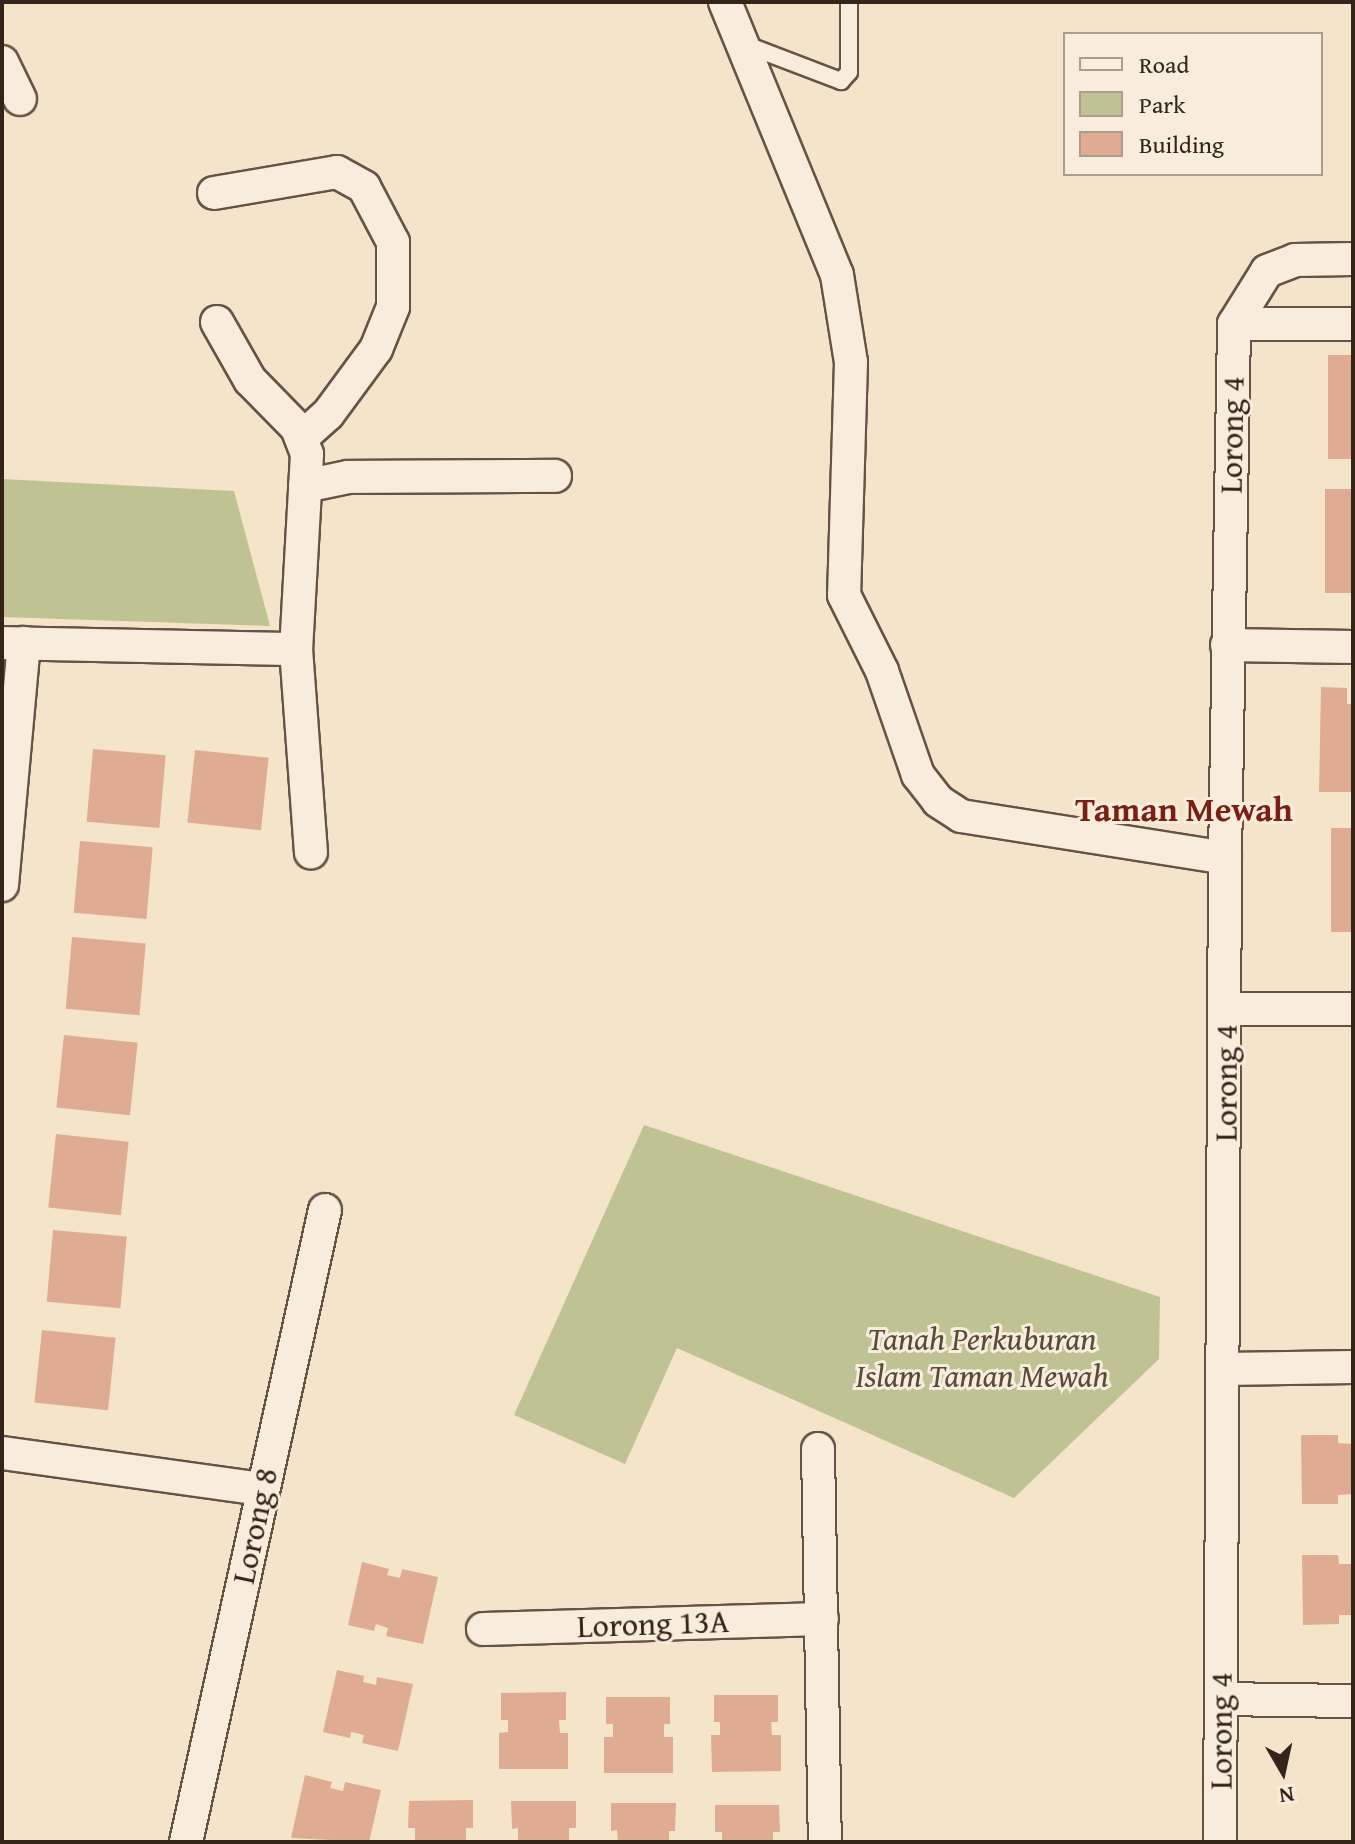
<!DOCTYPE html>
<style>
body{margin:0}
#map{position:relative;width:1355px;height:1844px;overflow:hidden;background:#f4e4c9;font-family:"Gentium Book Plus",serif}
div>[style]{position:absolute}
.green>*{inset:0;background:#bfc394}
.building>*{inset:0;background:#dfac93;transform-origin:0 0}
.roads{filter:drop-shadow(2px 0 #655446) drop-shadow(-2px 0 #655446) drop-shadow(0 2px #655446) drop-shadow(0 -2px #655446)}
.lane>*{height:16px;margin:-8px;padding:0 8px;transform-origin:8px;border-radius:8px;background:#f8eddc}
.street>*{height:32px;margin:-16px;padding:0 16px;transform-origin:16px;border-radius:16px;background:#f8eddc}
span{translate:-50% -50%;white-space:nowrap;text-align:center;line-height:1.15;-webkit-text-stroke:6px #f8eddc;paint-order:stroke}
.street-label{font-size:32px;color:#35241a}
.park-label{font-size:32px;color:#584c38;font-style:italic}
.neighbourhood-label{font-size:34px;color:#7a1f14;font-weight:700}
.frame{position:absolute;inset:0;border:4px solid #35241a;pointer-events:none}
.legend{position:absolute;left:1063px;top:32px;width:260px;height:144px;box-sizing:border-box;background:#f8eddc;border:2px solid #aa9d8e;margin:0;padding:10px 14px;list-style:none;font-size:24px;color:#35241a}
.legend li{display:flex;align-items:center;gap:16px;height:40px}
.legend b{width:40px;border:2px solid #aa9d8e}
.north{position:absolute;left:1243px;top:1732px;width:80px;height:80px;-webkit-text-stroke:6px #f8eddc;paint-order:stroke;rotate:171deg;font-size:22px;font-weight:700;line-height:32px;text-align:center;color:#35241a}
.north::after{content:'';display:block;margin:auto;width:28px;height:36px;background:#35241a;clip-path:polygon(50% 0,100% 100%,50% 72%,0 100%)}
</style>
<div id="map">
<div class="green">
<i style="clip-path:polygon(2px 479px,234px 491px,270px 626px,2px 617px)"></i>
<i style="clip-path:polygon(644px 1125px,1160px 1297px,1159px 1359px,1014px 1498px,677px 1348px,625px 1464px,514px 1415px)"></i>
</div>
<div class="building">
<i style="left:1328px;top:355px;width:25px;height:104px"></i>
<i style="left:1325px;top:489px;width:28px;height:104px"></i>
<i style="clip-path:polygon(1321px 687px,1347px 688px,1347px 704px,1353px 704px,1353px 792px,1319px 792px)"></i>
<i style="left:93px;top:749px;width:73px;height:73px;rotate:5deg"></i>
<i style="left:195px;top:750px;width:74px;height:73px;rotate:6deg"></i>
<i style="left:1331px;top:828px;width:22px;height:104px"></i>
<i style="left:80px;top:841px;width:73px;height:72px;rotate:5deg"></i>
<i style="left:72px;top:937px;width:74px;height:72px;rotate:5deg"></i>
<i style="left:64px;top:1035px;width:74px;height:73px;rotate:6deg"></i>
<i style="left:56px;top:1134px;width:73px;height:74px;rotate:6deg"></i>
<i style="left:53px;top:1230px;width:74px;height:72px;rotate:5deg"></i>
<i style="left:42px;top:1330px;width:74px;height:73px;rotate:6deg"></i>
<i style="clip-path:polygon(1301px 1435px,1338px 1435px,1338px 1443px,1353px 1444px,1353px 1494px,1338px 1495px,1338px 1504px,1302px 1504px)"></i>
<i style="clip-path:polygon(1302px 1555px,1338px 1555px,1339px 1564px,1353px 1564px,1353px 1615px,1339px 1615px,1339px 1624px,1303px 1625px)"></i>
<i style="clip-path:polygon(362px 1562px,389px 1569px,387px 1575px,400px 1578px,402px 1569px,438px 1577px,423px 1644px,386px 1636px,388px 1628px,376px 1624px,374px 1631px,348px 1625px)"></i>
<i style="clip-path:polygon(337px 1670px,364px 1676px,363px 1682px,376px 1685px,377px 1677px,413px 1684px,398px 1751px,362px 1743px,364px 1735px,351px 1732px,350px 1738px,323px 1732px)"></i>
<i style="clip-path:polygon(566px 1692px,566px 1720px,559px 1720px,560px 1733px,568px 1733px,568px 1769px,499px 1769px,499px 1733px,508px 1732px,508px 1720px,501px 1720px,501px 1693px)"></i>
<i style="clip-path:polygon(714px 1695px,778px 1695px,778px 1722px,771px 1722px,772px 1735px,781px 1735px,781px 1771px,712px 1772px,711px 1735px,720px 1735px,720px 1722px,714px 1722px)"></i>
<i style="clip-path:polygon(606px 1697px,670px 1697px,670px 1724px,664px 1724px,664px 1737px,673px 1737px,673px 1773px,604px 1773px,604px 1737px,613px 1737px,613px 1724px,606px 1724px)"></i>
<i style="clip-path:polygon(305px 1775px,332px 1782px,330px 1788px,343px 1791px,345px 1782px,381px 1790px,369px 1842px,291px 1838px)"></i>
<i style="clip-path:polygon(473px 1800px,473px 1828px,466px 1828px,466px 1842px,415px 1842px,415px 1828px,408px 1828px,409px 1801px)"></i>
<i style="clip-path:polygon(511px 1801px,576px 1801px,576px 1828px,569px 1828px,569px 1842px,518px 1842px,518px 1828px,512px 1829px)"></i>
<i style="clip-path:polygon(611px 1803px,676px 1803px,675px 1831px,669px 1831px,669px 1842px,618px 1842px,617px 1830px,611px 1831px)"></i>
<i style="clip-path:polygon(715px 1805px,779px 1805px,780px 1832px,773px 1832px,773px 1842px,722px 1842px,722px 1832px,715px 1832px)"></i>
</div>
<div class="roads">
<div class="lane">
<i style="left:744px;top:44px;width:104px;rotate:20.9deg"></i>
<i style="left:841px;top:81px;width:12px;rotate:-48deg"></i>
<i style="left:849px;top:72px;width:70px;rotate:-90deg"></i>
</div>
<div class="street">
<i style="left:725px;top:2px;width:295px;rotate:67.7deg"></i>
<i style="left:837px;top:275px;width:88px;rotate:80.9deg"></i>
<i style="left:851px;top:362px;width:233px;rotate:91.7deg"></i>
<i style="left:844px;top:595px;width:85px;rotate:63.4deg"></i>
<i style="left:882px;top:671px;width:110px;rotate:70.9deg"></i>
<i style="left:918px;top:775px;width:33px;rotate:52deg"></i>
<i style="left:938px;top:801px;width:27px;rotate:33deg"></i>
<i style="left:961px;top:816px;width:267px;rotate:9deg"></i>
<i style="left:2px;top:62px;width:41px;rotate:64.1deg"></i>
<i style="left:214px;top:193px;width:125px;rotate:-9.7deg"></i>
<i style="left:337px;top:172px;width:31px;rotate:29deg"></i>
<i style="left:364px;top:187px;width:62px;rotate:62.2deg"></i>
<i style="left:393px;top:242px;width:65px;rotate:90deg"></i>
<i style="left:393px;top:307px;width:45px;rotate:112deg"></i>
<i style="left:376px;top:349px;width:81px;rotate:126.4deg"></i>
<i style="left:328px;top:414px;width:36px;rotate:138deg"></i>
<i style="left:217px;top:322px;width:67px;rotate:60.4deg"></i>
<i style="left:250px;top:380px;width:67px;rotate:45.6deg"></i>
<i style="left:297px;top:428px;width:28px;rotate:69deg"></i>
<i style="left:307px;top:454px;width:195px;rotate:93.2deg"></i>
<i style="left:1234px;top:324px;width:119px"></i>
<i style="left:305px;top:486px;width:44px;rotate:-11.8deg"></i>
<i style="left:348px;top:477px;width:207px;rotate:-0.3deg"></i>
<i style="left:2px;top:643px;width:294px;rotate:1.2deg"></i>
<i style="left:296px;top:649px;width:204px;rotate:85.8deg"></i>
<i style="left:1227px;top:645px;width:126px;rotate:0.9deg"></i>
<i style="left:2px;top:885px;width:243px;rotate:-84.8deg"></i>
<i style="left:1227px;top:1009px;width:126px"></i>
<i style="left:1224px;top:1369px;width:129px;rotate:-0.9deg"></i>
<i style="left:818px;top:1449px;width:393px;rotate:89deg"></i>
<i style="left:2px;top:1453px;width:263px;rotate:7.9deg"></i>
<i style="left:483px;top:1629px;width:339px;rotate:-1.7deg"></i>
<i style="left:1221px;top:1699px;width:132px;rotate:0.9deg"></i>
<i style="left:186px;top:1842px;width:647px;rotate:-77.6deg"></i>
<i style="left:1220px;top:1842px;width:984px;rotate:-89.71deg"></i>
<i style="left:1225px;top:858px;width:534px;rotate:-89.03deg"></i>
<i style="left:1234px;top:324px;width:62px;rotate:-58.1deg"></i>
<i style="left:1267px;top:271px;width:30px;rotate:-21deg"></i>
<i style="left:1295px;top:260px;width:58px;rotate:-1deg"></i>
</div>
</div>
<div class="street-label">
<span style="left:1232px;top:435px;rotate:-89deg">Lorong 4</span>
<span style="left:1226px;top:1083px;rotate:-90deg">Lorong 4</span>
<span style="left:255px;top:1526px;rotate:-78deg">Lorong 8</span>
<span style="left:653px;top:1624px;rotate:-2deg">Lorong 13A</span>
<span style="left:1221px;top:1731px;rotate:-90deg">Lorong 4</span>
</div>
<div class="park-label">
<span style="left:982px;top:1358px">Tanah Perkuburan<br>Islam Taman Mewah</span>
</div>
<div class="neighbourhood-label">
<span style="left:1184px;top:809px">Taman Mewah</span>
</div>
<div class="frame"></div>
<ul class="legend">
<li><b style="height:10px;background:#f8eddc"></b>Road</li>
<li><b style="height:22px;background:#bfc394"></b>Park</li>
<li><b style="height:22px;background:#dfac93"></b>Building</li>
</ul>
<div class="north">N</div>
</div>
